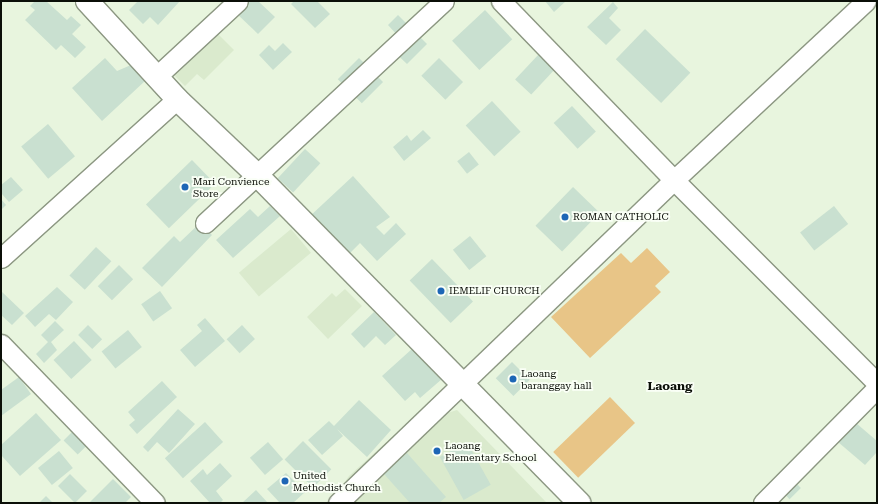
<!DOCTYPE html>
<style>
body{margin:0}
#map{position:relative;width:878px;height:504px;overflow:hidden;background:#e8f5de;font-family:"Roboto Serif",serif}
div>[style]{position:absolute}
.built>*{inset:0;background:#daeacd;transform-origin:0 0}
.green>*{inset:0;background:#e8c587;transform-origin:0 0}
.building>*{inset:0;background:#c9e0d0;transform-origin:0 0}
.roads{filter:drop-shadow(1px 0 #8c9782) drop-shadow(-1px 0 #8c9782) drop-shadow(0 1px #8c9782) drop-shadow(0 -1px #8c9782)}
.minor>*{height:19px;margin:-9.5px;padding:0 9.5px;transform-origin:9.5px;border-radius:9.5px;background:#fff}
.tertiary>*{height:22px;margin:-11px;padding:0 11px;transform-origin:11px;border-radius:11px;background:#fff}
.dots>*{width:11px;height:11px;translate:-50% -50%;box-sizing:border-box;border:2px solid #fafff6;border-radius:50%}
span{translate:-50% -50%;white-space:nowrap;text-align:center;line-height:1.15;-webkit-text-stroke:3.5px #fafff6;paint-order:stroke}
.poi-label{font-size:10px;color:#0b0f08}
.left{translate:0 -50%;text-align:left}
.quarter-label{font-size:12px;color:#0b0f08;font-weight:700}
.frame{position:absolute;inset:0;border:2px solid #0b0f08;pointer-events:none}
</style>
<div id="map">
<div class="built">
<i style="clip-path:polygon(216px 32px,234px 50px,204px 80px,197px 74px,185px 86px,173px 74px)"></i>
<i style="left:291px;top:229px;width:31px;height:68px;rotate:50deg"></i>
<i style="clip-path:polygon(345px 289px,362px 306px,328px 339px,307px 317px,332px 293px,336px 297px)"></i>
<i style="clip-path:polygon(457px 410px,547px 503px,330px 503px,349px 476px,403px 427px)"></i>
</div>
<div class="green">
<i style="clip-path:polygon(647px 248px,670px 272px,655px 286px,661px 292px,590px 358px,551px 317px,621px 253px,631px 263px)"></i>
<i style="left:610px;top:397px;width:36px;height:79px;rotate:46deg"></i>
</div>
<div class="building">
<i style="clip-path:polygon(35px 1px,46px 1px,67px 20px,71px 16px,81px 25px,72px 34px,86px 47px,75px 58px,61px 45px,56px 50px,25px 20px,35px 10px,30px 6px)"></i>
<i style="clip-path:polygon(138px 1px,180px 1px,158px 25px,150px 17px,143px 24px,129px 10px)"></i>
<i style="clip-path:polygon(246px 1px,258px 1px,275px 17px,258px 34px,235px 12px)"></i>
<i style="clip-path:polygon(294px 1px,317px 1px,330px 14px,315px 28px,291px 4px)"></i>
<i style="clip-path:polygon(545px 1px,566px 1px,554px 12px)"></i>
<i style="clip-path:polygon(613px 2px,618px 8px,609px 18px,621px 30px,606px 45px,587px 27px)"></i>
<i style="left:485px;top:10px;width:40px;height:45px;rotate:47deg"></i>
<i style="clip-path:polygon(398px 15px,427px 44px,407px 64px,388px 46px,398px 36px,388px 25px)"></i>
<i style="left:645px;top:29px;width:63px;height:42px;rotate:44deg"></i>
<i style="clip-path:polygon(283px 43px,292px 52px,273px 70px,259px 55px,269px 45px,275px 51px)"></i>
<i style="left:539px;top:54px;width:22px;height:35px;rotate:43deg"></i>
<i style="clip-path:polygon(105px 58px,117px 71px,131px 65px,145px 81px,102px 121px,72px 88px)"></i>
<i style="left:359px;top:58px;width:34px;height:30px;rotate:45deg"></i>
<i style="left:439px;top:58px;width:34px;height:25px;rotate:45deg"></i>
<i style="left:492px;top:101px;width:42px;height:36px;rotate:47deg"></i>
<i style="left:572px;top:106px;width:35px;height:25px;rotate:47deg"></i>
<i style="left:48px;top:124px;width:42px;height:35px;rotate:50deg"></i>
<i style="clip-path:polygon(423px 130px,431px 138px,404px 161px,393px 147px,407px 135px,411px 141px)"></i>
<i style="left:305px;top:149px;width:21px;height:40px;rotate:43deg"></i>
<i style="left:469px;top:152px;width:16px;height:15px;rotate:52deg"></i>
<i style="left:192px;top:160px;width:33px;height:64px;rotate:46deg"></i>
<i style="clip-path:polygon(353px 176px,390px 217px,376px 227px,384px 235px,396px 223px,406px 234px,377px 261px,360px 243px,346px 257px,309px 217px)"></i>
<i style="clip-path:polygon(11px 177px,23px 190px,9px 202px,1px 193px,1px 185px)"></i>
<i style="left:573px;top:187px;width:37px;height:54px;rotate:44deg"></i>
<i style="clip-path:polygon(1px 199px,6px 205px,1px 210px)"></i>
<i style="clip-path:polygon(270px 206px,280px 216px,233px 258px,216px 240px,250px 209px,258px 217px)"></i>
<i style="left:834px;top:206px;width:23px;height:43px;rotate:52deg"></i>
<i style="clip-path:polygon(200px 223px,212px 235px,162px 287px,142px 268px,174px 236px,180px 242px)"></i>
<i style="left:470px;top:236px;width:26px;height:22px;rotate:51deg"></i>
<i style="left:96px;top:247px;width:21px;height:39px;rotate:43deg"></i>
<i style="left:432px;top:259px;width:59px;height:31px;rotate:46deg"></i>
<i style="left:119px;top:265px;width:20px;height:30px;rotate:45deg"></i>
<i style="clip-path:polygon(57px 287px,73px 302px,56px 320px,49px 314px,35px 327px,25px 316px)"></i>
<i style="clip-path:polygon(1px 291px,24px 313px,12px 325px,1px 315px)"></i>
<i style="left:160px;top:291px;width:21px;height:23px;rotate:55deg"></i>
<i style="clip-path:polygon(374px 312px,396px 335px,385px 345px,376px 336px,364px 348px,351px 334px)"></i>
<i style="clip-path:polygon(205px 318px,225px 341px,195px 367px,180px 350px,202px 331px,197px 325px)"></i>
<i style="clip-path:polygon(55px 321px,64px 330px,51px 342px,57px 350px,44px 363px,36px 354px,48px 342px,41px 335px)"></i>
<i style="left:88px;top:325px;width:20px;height:14px;rotate:45deg"></i>
<i style="left:242px;top:325px;width:19px;height:21px;rotate:47deg"></i>
<i style="left:128px;top:330px;width:22px;height:34px;rotate:51deg"></i>
<i style="left:74px;top:341px;width:26px;height:28px;rotate:47deg"></i>
<i style="clip-path:polygon(413px 348px,442px 379px,420px 398px,415px 392px,405px 401px,382px 376px)"></i>
<i style="left:512px;top:362px;width:25px;height:23px;rotate:45deg"></i>
<i style="clip-path:polygon(19px 377px,31px 394px,1px 416px,1px 390px)"></i>
<i style="clip-path:polygon(162px 381px,177px 397px,137px 434px,129px 425px,135px 420px,128px 412px)"></i>
<i style="clip-path:polygon(359px 400px,391px 430px,367px 457px,337px 429px,343px 436px,322px 455px,308px 440px,329px 421px,334px 426px)"></i>
<i style="clip-path:polygon(178px 409px,195px 424px,169px 453px,157px 442px,148px 452px,143px 447px)"></i>
<i style="clip-path:polygon(36px 413px,61px 440px,20px 476px,1px 455px,1px 445px)"></i>
<i style="left:205px;top:422px;width:27px;height:54px;rotate:48deg"></i>
<i style="clip-path:polygon(856px 423px,877px 441px,877px 452px,865px 465px,838px 442px)"></i>
<i style="left:77px;top:427px;width:20px;height:19px;rotate:45deg"></i>
<i style="left:303px;top:441px;width:40px;height:26px;rotate:45deg"></i>
<i style="left:268px;top:442px;width:23px;height:24px;rotate:49deg"></i>
<i style="left:467px;top:442px;width:49px;height:31px;rotate:61deg"></i>
<i style="left:59px;top:451px;width:22px;height:27px;rotate:51deg"></i>
<i style="clip-path:polygon(407px 453px,446px 497px,439px 503px,410px 503px,384px 474px)"></i>
<i style="clip-path:polygon(220px 463px,232px 476px,216px 491px,223px 500px,220px 503px,210px 503px,190px 481px,203px 469px,207px 475px)"></i>
<i style="clip-path:polygon(286px 473px,305px 492px,293px 503px,280px 503px,267px 489px)"></i>
<i style="left:70px;top:474px;width:24px;height:17px;rotate:45deg"></i>
<i style="left:791px;top:478px;width:14px;height:16px;rotate:45deg"></i>
<i style="clip-path:polygon(113px 479px,131px 497px,125px 503px,89px 503px)"></i>
<i style="clip-path:polygon(256px 490px,268px 503px,242px 503px)"></i>
<i style="clip-path:polygon(46px 496px,53px 503px,39px 503px)"></i>
</div>
<div class="roads">
<div class="minor">
<i style="left:501px;top:1px;width:249px;rotate:46deg"></i>
<i style="left:674px;top:180px;width:287px;rotate:45deg"></i>
<i style="left:157px;top:76px;width:110px;rotate:-42.8deg"></i>
<i style="left:205px;top:223px;width:326px;rotate:-42.9deg"></i>
<i style="left:1px;top:258px;width:237px;rotate:-42.1deg"></i>
<i style="left:1px;top:344px;width:221px;rotate:45.9deg"></i>
<i style="left:338px;top:503px;width:466px;rotate:-43.9deg"></i>
<i style="left:674px;top:180px;width:262px;rotate:-43deg"></i>
<i style="left:763px;top:503px;width:162px;rotate:-45.3deg"></i>
</div>
<div class="tertiary">
<i style="left:87px;top:1px;width:133px;rotate:47.4deg"></i>
<i style="left:177px;top:99px;width:110px;rotate:43.5deg"></i>
<i style="left:257px;top:175px;width:460px;rotate:45.5deg"></i>
</div>
</div>
<div class="dots">
<i style="left:185px;top:187px;background:#1d66b6"></i>
<i style="left:565px;top:217px;background:#1d66b6"></i>
<i style="left:441px;top:291px;background:#1d66b6"></i>
<i style="left:513px;top:379px;background:#1d66b6"></i>
<i style="left:437px;top:451px;background:#1d66b6"></i>
<i style="left:285px;top:481px;background:#1d66b6"></i>
</div>
<div class="poi-label">
<span class="left" style="left:193px;top:187px">Mari Convience<br>Store</span>
<span class="left" style="left:573px;top:217px">ROMAN CATHOLIC</span>
<span class="left" style="left:449px;top:291px">IEMELIF CHURCH</span>
<span class="left" style="left:521px;top:379px">Laoang<br>baranggay hall</span>
<span class="left" style="left:445px;top:451px">Laoang<br>Elementary School</span>
<span class="left" style="left:293px;top:481px">United<br>Methodist Church</span>
</div>
<div class="quarter-label">
<span style="left:670px;top:387px">Laoang</span>
</div>
<div class="frame"></div>
</div>
